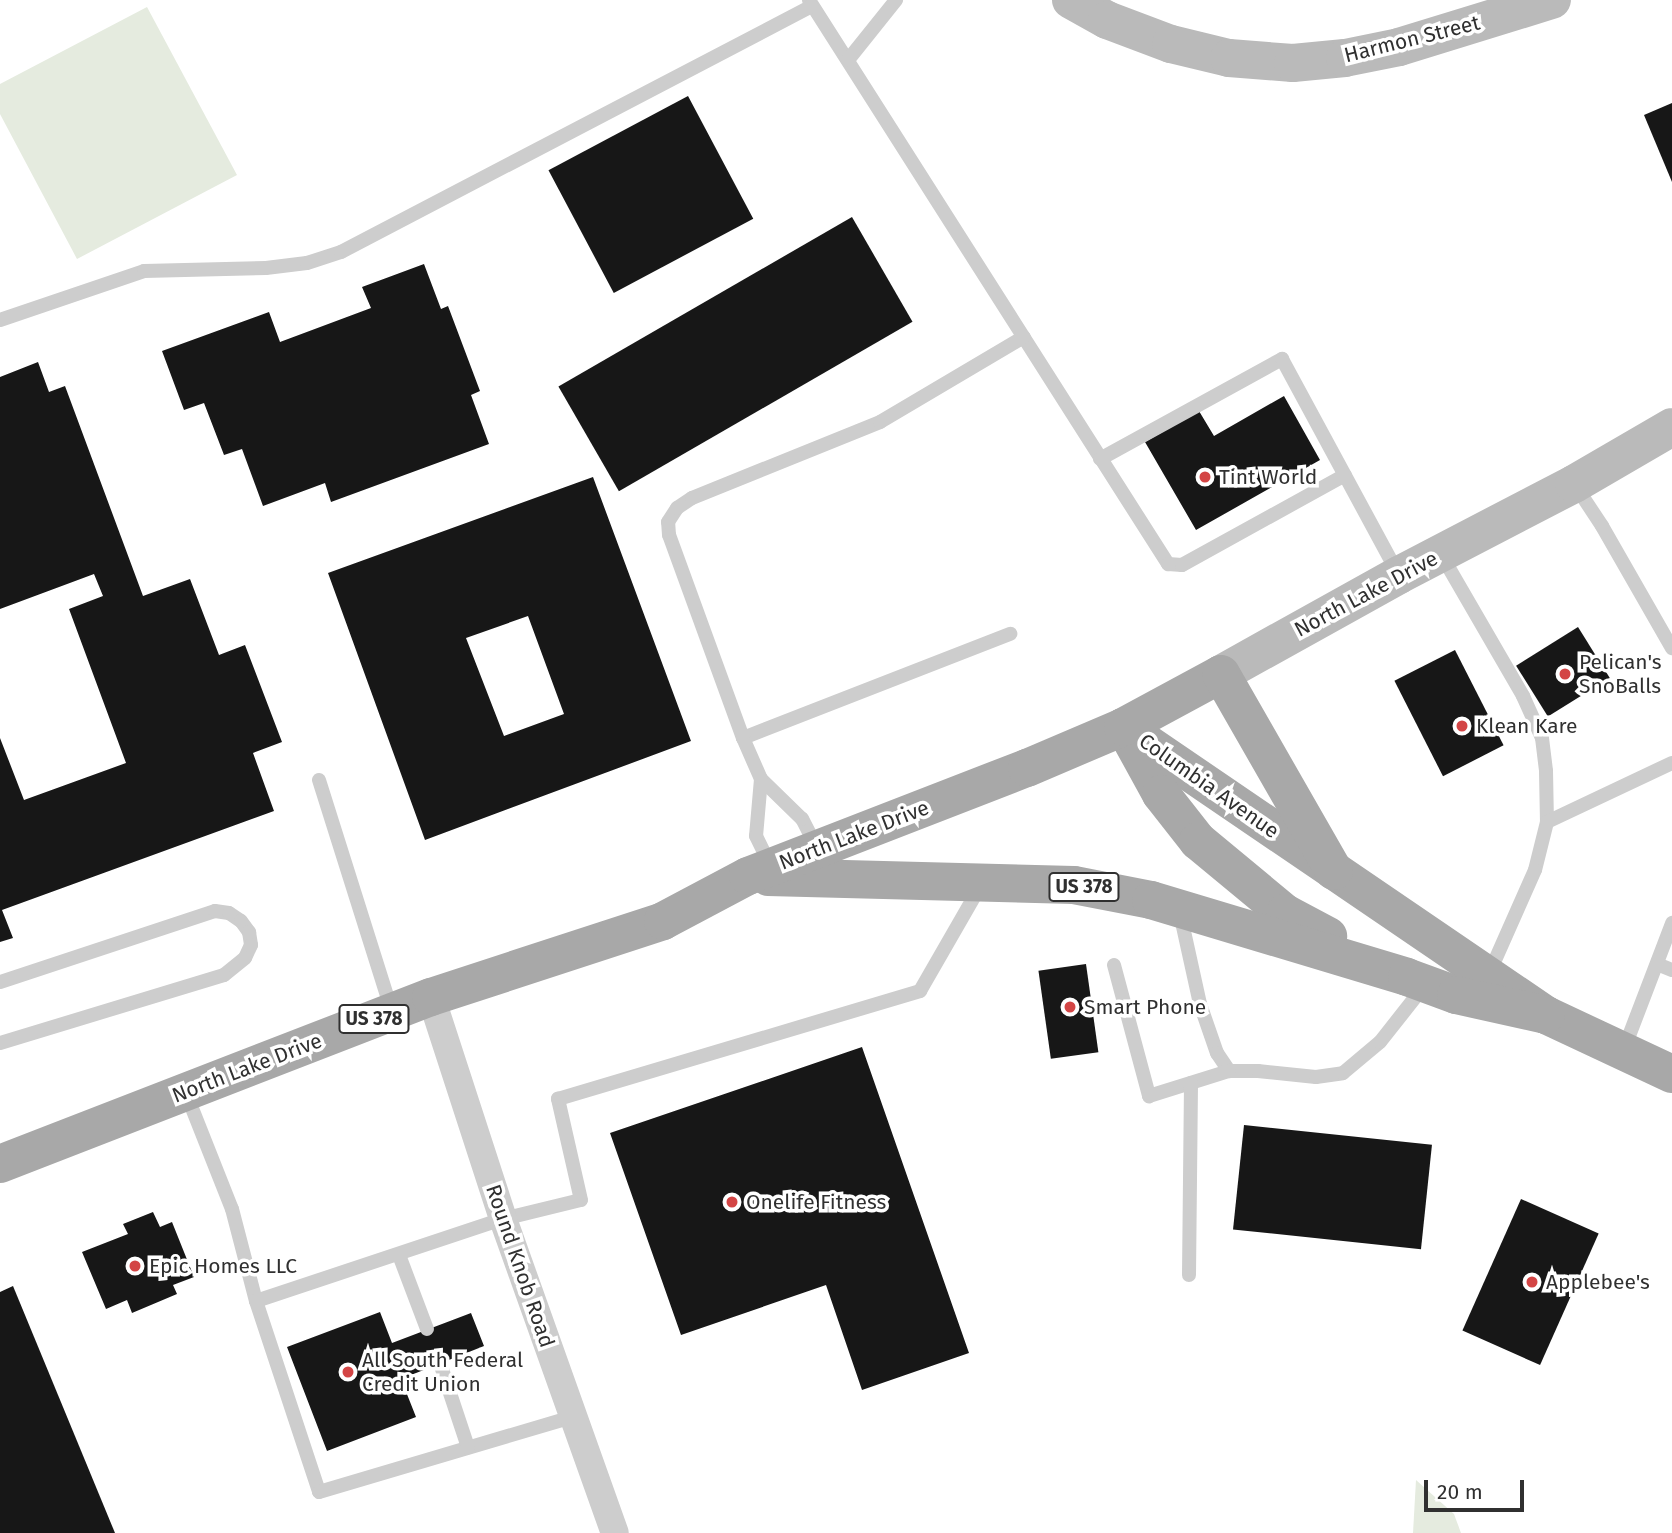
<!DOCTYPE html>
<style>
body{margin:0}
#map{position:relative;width:1672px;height:1533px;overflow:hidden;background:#fff;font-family:"Fira Sans",sans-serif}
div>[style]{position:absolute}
.green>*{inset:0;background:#e5ebdf}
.building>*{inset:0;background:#171717;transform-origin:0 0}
.lane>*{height:14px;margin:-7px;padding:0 7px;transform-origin:7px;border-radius:7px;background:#cdcdcd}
.street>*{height:28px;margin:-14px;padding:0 14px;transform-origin:14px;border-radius:14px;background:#cdcdcd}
.secondary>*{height:38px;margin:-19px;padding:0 19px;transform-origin:19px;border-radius:19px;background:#bababa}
.primary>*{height:38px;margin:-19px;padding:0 19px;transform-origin:19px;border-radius:19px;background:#a8a8a8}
.dots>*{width:19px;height:19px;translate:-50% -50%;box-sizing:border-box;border:4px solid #fff;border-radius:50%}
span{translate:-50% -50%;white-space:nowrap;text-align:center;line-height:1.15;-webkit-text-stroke:7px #fff;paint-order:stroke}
.shield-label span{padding:2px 5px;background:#fff;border:2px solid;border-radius:5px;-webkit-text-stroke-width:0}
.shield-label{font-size:19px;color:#303030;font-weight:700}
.street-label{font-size:21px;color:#303030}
.poi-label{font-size:21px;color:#303030}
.left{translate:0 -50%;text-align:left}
.scale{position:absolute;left:1424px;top:1480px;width:100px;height:32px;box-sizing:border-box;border:4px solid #303030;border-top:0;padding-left:9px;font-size:21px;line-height:24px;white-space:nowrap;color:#303030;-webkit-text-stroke:5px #fff;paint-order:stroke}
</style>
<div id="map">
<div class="green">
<i style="clip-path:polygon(147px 7px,237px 175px,77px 259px,0 114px,0 84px)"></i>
<i style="clip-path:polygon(1416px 1480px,1454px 1514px,1461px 1533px,1413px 1533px)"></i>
</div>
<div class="building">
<i style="left:688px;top:96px;width:139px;height:158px;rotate:62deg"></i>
<i style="clip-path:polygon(1672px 103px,1672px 182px,1644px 115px)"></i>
<i style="left:852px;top:217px;width:121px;height:339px;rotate:60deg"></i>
<i style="clip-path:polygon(424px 264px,441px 309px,448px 306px,480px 391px,471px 395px,489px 444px,331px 502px,325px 483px,263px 506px,242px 449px,224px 455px,204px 403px,184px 410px,162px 351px,269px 312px,280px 342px,371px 308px,362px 287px)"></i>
<i style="clip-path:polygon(38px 362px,49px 392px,65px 386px,143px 596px,190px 579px,219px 655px,245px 645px,282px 742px,253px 753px,274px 811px,2px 910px,13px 938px,0 942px,0 738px,24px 800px,126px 763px,69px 609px,103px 596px,94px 574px,0 609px,0 377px)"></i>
<i style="clip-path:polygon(1284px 396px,1320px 460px,1196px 530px,1145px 442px,1199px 411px,1214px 436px)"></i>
<i style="clip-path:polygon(evenodd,593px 477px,691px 741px,425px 840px,328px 573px,593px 477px,528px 616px,564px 714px,504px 736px,466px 638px,528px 616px)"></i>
<i style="left:1578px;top:627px;width:60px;height:73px;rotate:58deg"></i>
<i style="left:1455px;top:650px;width:107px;height:68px;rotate:63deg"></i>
<i style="left:1086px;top:964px;width:89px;height:48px;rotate:82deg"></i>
<i style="clip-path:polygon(862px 1047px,969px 1353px,862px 1390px,826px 1285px,681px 1335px,610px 1133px)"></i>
<i style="left:1244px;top:1125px;width:189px;height:105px;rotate:6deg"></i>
<i style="left:1521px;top:1199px;width:85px;height:144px;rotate:24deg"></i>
<i style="clip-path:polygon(153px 1212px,160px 1227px,172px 1222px,194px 1277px,173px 1285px,177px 1294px,132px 1313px,127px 1300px,106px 1309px,82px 1252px,128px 1234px,123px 1224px)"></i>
<i style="clip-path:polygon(13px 1286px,115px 1533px,0 1533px,0 1292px)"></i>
<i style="clip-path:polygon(380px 1312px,392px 1343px,471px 1313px,484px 1346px,401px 1379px,416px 1417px,327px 1451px,287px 1347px)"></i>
</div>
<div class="lane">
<i style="left:809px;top:0;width:669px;rotate:57.52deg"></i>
<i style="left:1168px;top:564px;width:14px;rotate:4deg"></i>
<i style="left:1182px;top:565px;width:186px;rotate:-28.9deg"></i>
<i style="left:848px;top:60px;width:77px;rotate:-51.3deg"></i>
<i style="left:0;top:320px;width:152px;rotate:-18.8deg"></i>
<i style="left:144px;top:271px;width:122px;rotate:-1.4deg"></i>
<i style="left:266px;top:268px;width:41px;rotate:-7deg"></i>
<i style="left:307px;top:263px;width:36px;rotate:-18deg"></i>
<i style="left:341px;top:252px;width:531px;rotate:-27.58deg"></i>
<i style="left:1100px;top:459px;width:208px;rotate:-28.8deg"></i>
<i style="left:1282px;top:359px;width:246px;rotate:61.6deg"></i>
<i style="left:1575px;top:485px;width:49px;rotate:56.6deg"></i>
<i style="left:1602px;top:526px;width:141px;rotate:60.2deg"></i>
<i style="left:1442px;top:556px;width:162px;rotate:59.9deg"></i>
<i style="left:1523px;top:696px;width:46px;rotate:65.7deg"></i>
<i style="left:1542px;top:738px;width:33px;rotate:83deg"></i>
<i style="left:1546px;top:771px;width:51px;rotate:88.9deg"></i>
<i style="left:1547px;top:822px;width:49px;rotate:104deg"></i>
<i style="left:1535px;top:870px;width:114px;rotate:113.9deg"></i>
<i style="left:743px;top:738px;width:287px;rotate:-21.3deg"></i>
<i style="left:761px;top:779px;width:57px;rotate:95deg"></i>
<i style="left:756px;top:836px;width:32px;rotate:64deg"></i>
<i style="left:319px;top:780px;width:242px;rotate:72.5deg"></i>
<i style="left:1547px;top:822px;width:138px;rotate:-25.3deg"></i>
<i style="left:817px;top:848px;width:33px;rotate:-117deg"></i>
<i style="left:802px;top:819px;width:57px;rotate:-135.7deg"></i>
<i style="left:761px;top:779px;width:45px;rotate:-113.7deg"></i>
<i style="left:743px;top:738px;width:216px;rotate:-110deg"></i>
<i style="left:669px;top:535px;width:13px;rotate:-94deg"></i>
<i style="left:668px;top:522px;width:17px;rotate:-57deg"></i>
<i style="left:677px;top:508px;width:18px;rotate:-34deg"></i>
<i style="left:692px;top:498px;width:203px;rotate:-22deg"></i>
<i style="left:880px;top:422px;width:167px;rotate:-30.6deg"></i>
<i style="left:1180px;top:913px;width:93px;rotate:77.6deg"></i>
<i style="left:1200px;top:1004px;width:52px;rotate:70.9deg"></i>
<i style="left:1217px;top:1053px;width:22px;rotate:56deg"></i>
<i style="left:1229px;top:1071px;width:29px"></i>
<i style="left:1258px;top:1071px;width:58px;rotate:5.9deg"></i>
<i style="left:1316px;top:1077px;width:27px;rotate:-8deg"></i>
<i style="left:1343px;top:1073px;width:48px;rotate:-40deg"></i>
<i style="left:1380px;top:1042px;width:73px;rotate:-51.7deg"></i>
<i style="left:1657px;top:964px;width:16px;rotate:22deg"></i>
<i style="left:1114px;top:965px;width:136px;rotate:75deg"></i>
<i style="left:1149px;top:1096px;width:84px;rotate:-17.4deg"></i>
<i style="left:0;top:982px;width:226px;rotate:-18.3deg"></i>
<i style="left:215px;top:911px;width:14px;rotate:8deg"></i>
<i style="left:229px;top:913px;width:14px;rotate:34deg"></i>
<i style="left:241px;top:921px;width:14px;rotate:54deg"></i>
<i style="left:249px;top:932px;width:13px;rotate:81deg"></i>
<i style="left:251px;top:945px;width:14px;rotate:115deg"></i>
<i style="left:245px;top:958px;width:27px;rotate:141deg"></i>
<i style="left:224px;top:975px;width:234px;rotate:163.1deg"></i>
<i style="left:1624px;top:1049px;width:135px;rotate:-69.1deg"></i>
<i style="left:186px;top:1093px;width:125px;rotate:68.4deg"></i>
<i style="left:232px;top:1209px;width:95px;rotate:75.4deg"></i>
<i style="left:256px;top:1301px;width:201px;rotate:71.7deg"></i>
<i style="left:319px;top:1492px;width:265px;rotate:-16.5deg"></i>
<i style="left:399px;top:1255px;width:79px;rotate:69.3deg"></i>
<i style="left:1189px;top:1275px;width:192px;rotate:-89.4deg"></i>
<i style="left:256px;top:1301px;width:260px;rotate:-18.4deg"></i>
<i style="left:503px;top:1219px;width:80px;rotate:-13.7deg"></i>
<i style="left:581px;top:1200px;width:104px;rotate:-102.8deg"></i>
<i style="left:558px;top:1099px;width:378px;rotate:-16.6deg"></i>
<i style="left:920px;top:991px;width:122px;rotate:-60.1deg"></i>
<i style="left:440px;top:1363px;width:89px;rotate:71.6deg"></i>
</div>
<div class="street">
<i style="left:431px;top:997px;width:233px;rotate:72deg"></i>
<i style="left:503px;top:1219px;width:333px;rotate:70.4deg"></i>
</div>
<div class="secondary">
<i style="left:1071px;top:0;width:41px;rotate:29.1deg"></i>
<i style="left:1107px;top:20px;width:68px;rotate:20.6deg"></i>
<i style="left:1171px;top:44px;width:60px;rotate:13.6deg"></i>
<i style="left:1229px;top:58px;width:64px;rotate:4.5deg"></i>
<i style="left:1293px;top:63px;width:52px;rotate:-5.5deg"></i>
<i style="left:1345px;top:58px;width:55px;rotate:-11.5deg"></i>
<i style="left:1399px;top:47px;width:160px;rotate:-17.1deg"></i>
<i style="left:1221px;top:674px;width:204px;rotate:-29.1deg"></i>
<i style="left:1399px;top:575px;width:197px;rotate:-27.5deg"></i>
<i style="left:1574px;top:484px;width:113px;rotate:-30.2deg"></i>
</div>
<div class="primary">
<i style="left:1123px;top:727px;width:512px;rotate:34.25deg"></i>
<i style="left:1546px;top:1015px;width:139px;rotate:25.1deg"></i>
<i style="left:1128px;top:734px;width:68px;rotate:61.2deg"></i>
<i style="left:1161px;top:794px;width:60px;rotate:51.8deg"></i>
<i style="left:1198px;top:841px;width:113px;rotate:39.6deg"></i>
<i style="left:1285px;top:913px;width:49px;rotate:28.1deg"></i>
<i style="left:768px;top:877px;width:306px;rotate:1.5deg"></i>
<i style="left:1074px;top:885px;width:78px;rotate:11deg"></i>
<i style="left:1151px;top:900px;width:267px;rotate:16.7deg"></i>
<i style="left:1407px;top:977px;width:52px;rotate:20.2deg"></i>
<i style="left:1456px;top:995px;width:92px;rotate:12.5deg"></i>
<i style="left:0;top:1164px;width:462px;rotate:-21.2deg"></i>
<i style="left:431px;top:997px;width:244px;rotate:-18.1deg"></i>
<i style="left:663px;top:921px;width:96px;rotate:-27.9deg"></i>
<i style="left:748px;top:876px;width:299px;rotate:-21.2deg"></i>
<i style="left:1027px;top:768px;width:104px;rotate:-23.1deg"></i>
<i style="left:1123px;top:727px;width:111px;rotate:-28.4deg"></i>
<i style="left:1221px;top:674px;width:227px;rotate:60.2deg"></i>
</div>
<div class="dots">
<i style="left:1205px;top:477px;background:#d34545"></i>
<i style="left:1565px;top:674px;background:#d34545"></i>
<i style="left:1462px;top:726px;background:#d34545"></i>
<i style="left:1070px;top:1007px;background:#d34545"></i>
<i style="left:732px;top:1202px;background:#d34545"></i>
<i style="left:135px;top:1266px;background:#d34545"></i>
<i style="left:1532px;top:1282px;background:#d34545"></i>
<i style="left:348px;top:1372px;background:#d34545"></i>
</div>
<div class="shield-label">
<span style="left:1084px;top:887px">US 378</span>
<span style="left:374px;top:1019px">US 378</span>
</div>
<div class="street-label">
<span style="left:1412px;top:39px;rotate:-14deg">Harmon Street</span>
<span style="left:1366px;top:594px;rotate:-28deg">North Lake Drive</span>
<span style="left:1209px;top:786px;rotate:35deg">Columbia Avenue</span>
<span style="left:854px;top:835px;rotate:-21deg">North Lake Drive</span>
<span style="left:247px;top:1068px;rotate:-21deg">North Lake Drive</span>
<span style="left:520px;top:1266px;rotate:71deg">Round Knob Road</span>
</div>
<div class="poi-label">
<span class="left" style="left:1219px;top:477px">Tint World</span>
<span class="left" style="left:1579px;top:674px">Pelican's<br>SnoBalls</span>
<span class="left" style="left:1476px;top:726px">Klean Kare</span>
<span class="left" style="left:1084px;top:1007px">Smart Phone</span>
<span class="left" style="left:746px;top:1202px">Onelife Fitness</span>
<span class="left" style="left:149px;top:1266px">Epic Homes LLC</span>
<span class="left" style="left:1546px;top:1282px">Applebee's</span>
<span class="left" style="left:362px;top:1372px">All South Federal<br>Credit Union</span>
</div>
<div class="scale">20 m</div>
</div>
